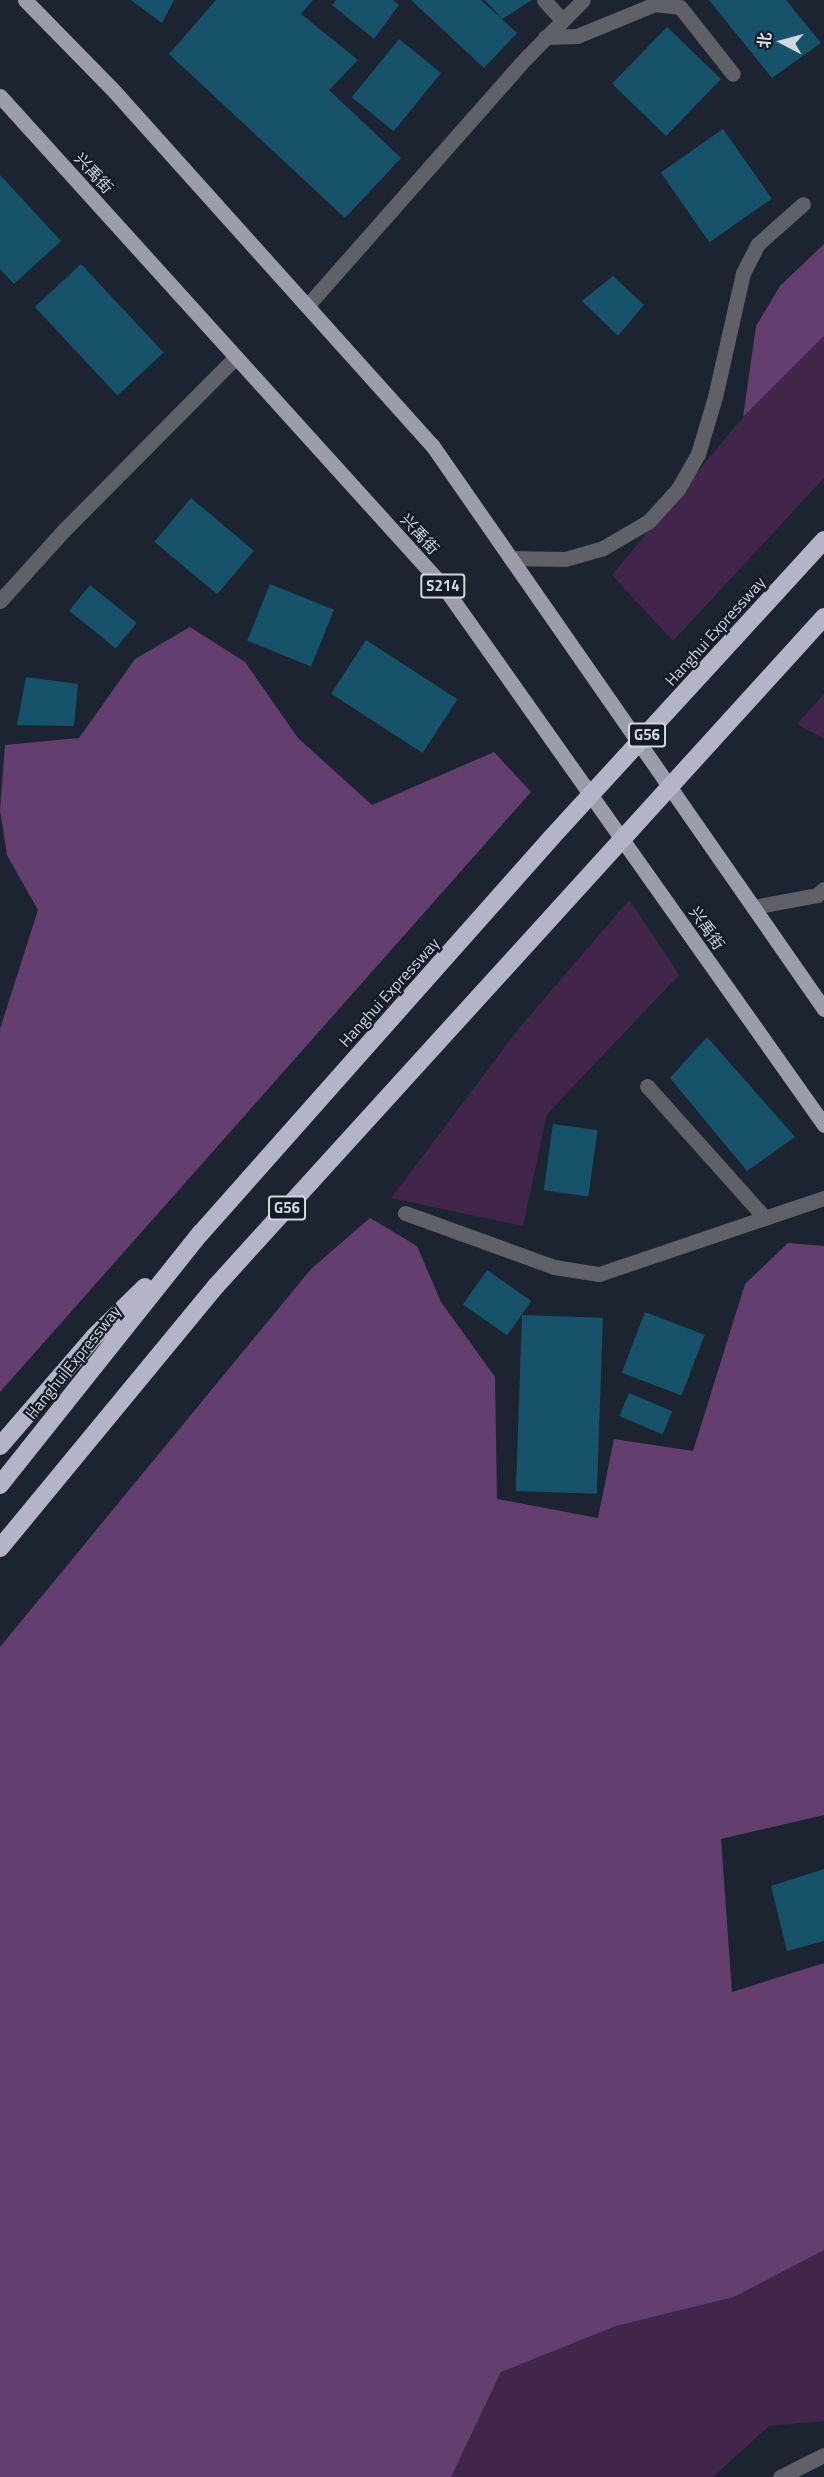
<!DOCTYPE html>
<meta charset="utf-8">
<style>
body{margin:0}
#map{position:relative;width:824px;height:2477px;overflow:hidden;background:#1c2431;font-family:"Titillium Web","Noto Sans SC",sans-serif}
div>[style]{position:absolute}
.green>*{inset:0;background:#42254a}
.forest>*{inset:0;background:#643e6e}
.building>*{inset:0;background:#16536a;transform-origin:0 0}
.minor>*{height:15px;margin:-7.5px;padding:0 7.5px;transform-origin:7.5px;border-radius:7.5px;background:#606068}
.major>*{height:15px;margin:-7.5px;padding:0 7.5px;transform-origin:7.5px;border-radius:7.5px;background:#9d9cac}
.highway>*{height:18px;margin:-9px;padding:0 9px;transform-origin:9px;border-radius:9px;background:#b5b3c7}
span{translate:-50% -50%;white-space:nowrap;text-align:center;line-height:1.15;-webkit-text-stroke:4.5px #131b27;paint-order:stroke}
.shield-label span{padding:2px 4px;background:#131b27;border:2px solid;border-radius:4px;-webkit-text-stroke-width:0}
.shield-label{font-size:15px;color:#d1d6df;font-weight:700}
.street-label{font-size:16px;color:#d1d6df}
.north{position:absolute;left:752px;top:12px;width:60px;height:60px;-webkit-text-stroke:4px #131b27;paint-order:stroke;rotate:276deg;font-size:16px;font-weight:700;line-height:24px;text-align:center;color:#d1d6df}
.north::after{content:'';display:block;margin:auto;width:21px;height:27px;background:#d1d6df;clip-path:polygon(50% 0,100% 100%,50% 72%,0 100%)}
</style>
<div id="map">
<div class="green">
<i style="clip-path:polygon(824px 336px,824px 478px,673px 641px,612px 575px,743px 417px)"></i>
<i style="clip-path:polygon(824px 694px,824px 739px,797px 724px)"></i>
<i style="clip-path:polygon(629px 900px,679px 975px,547px 1114px,523px 1226px,391px 1198px,520px 1027px)"></i>
<i style="clip-path:polygon(824px 2250px,824px 2421px,769px 2426px,713px 2477px,451px 2477px,501px 2372px,616px 2326px,734px 2297px)"></i>
</div>
<div class="forest">
<i style="clip-path:polygon(824px 244px,824px 336px,743px 417px,756px 326px,780px 286px)"></i>
<i style="clip-path:polygon(190px 627px,245px 662px,298px 738px,372px 805px,494px 752px,531px 792px,0 1392px,0 1029px,38px 910px,7px 855px,0 810px,5px 745px,79px 738px,135px 659px)"></i>
<i style="clip-path:polygon(370px 1218px,417px 1246px,441px 1302px,495px 1377px,497px 1499px,598px 1518px,614px 1439px,693px 1451px,745px 1284px,788px 1243px,824px 1246px,824px 1815px,721px 1839px,732px 1992px,824px 1963px,824px 2250px,734px 2297px,616px 2326px,501px 2372px,451px 2477px,0 2477px,0 1647px,311px 1269px)"></i>
</div>
<div class="building">
<i style="clip-path:polygon(131px 0,174px 0,162px 23px)"></i>
<i style="clip-path:polygon(216px 0,313px 0,301px 14px,358px 60px,329px 90px,401px 158px,345px 218px,169px 54px)"></i>
<i style="clip-path:polygon(336px 0,393px 0,399px 5px,374px 39px,332px 5px)"></i>
<i style="clip-path:polygon(411px 0,481px 0,517px 33px,484px 68px)"></i>
<i style="clip-path:polygon(485px 0,532px 0,502px 19px)"></i>
<i style="clip-path:polygon(709px 0,786px 0,821px 43px,772px 78px)"></i>
<i style="left:667px;top:27px;width:75px;height:79px;rotate:44deg"></i>
<i style="left:399px;top:39px;width:54px;height:75px;rotate:39deg"></i>
<i style="left:723px;top:129px;width:85px;height:76px;rotate:55deg"></i>
<i style="clip-path:polygon(0 175px,61px 241px,14px 284px,0 269px)"></i>
<i style="left:81px;top:264px;width:121px;height:63px;rotate:47deg"></i>
<i style="clip-path:polygon(613px 276px,644px 305px,618px 336px,582px 301px)"></i>
<i style="left:191px;top:498px;width:82px;height:57px;rotate:40deg"></i>
<i style="left:270px;top:584px;width:69px;height:61px;rotate:22deg"></i>
<i style="left:90px;top:585px;width:60px;height:33px;rotate:39deg"></i>
<i style="left:366px;top:640px;width:109px;height:64px;rotate:33deg"></i>
<i style="clip-path:polygon(26px 677px,78px 684px,74px 726px,17px 725px)"></i>
<i style="clip-path:polygon(707px 1037px,795px 1137px,747px 1171px,670px 1078px)"></i>
<i style="left:553px;top:1124px;width:45px;height:67px;rotate:8deg"></i>
<i style="left:487px;top:1270px;width:54px;height:42px;rotate:35deg"></i>
<i style="left:645px;top:1312px;width:64px;height:65px;rotate:21deg"></i>
<i style="left:522px;top:1315px;width:81px;height:176px;rotate:2deg"></i>
<i style="left:629px;top:1393px;width:47px;height:25px;rotate:23deg"></i>
<i style="clip-path:polygon(824px 1869px,824px 1941px,787px 1951px,771px 1886px)"></i>
</div>
<div class="minor">
<i style="left:544px;top:0;width:27px;rotate:48deg"></i>
<i style="left:545px;top:37px;width:32px;rotate:-2deg"></i>
<i style="left:577px;top:36px;width:84px;rotate:-22.3deg"></i>
<i style="left:655px;top:4px;width:25px;rotate:7deg"></i>
<i style="left:680px;top:7px;width:85px;rotate:51.7deg"></i>
<i style="left:307px;top:306px;width:324px;rotate:-48.6deg"></i>
<i style="left:521px;top:63px;width:88px;rotate:-45.5deg"></i>
<i style="left:510px;top:558px;width:55px;rotate:1deg"></i>
<i style="left:565px;top:559px;width:40px;rotate:-16deg"></i>
<i style="left:603px;top:548px;width:53px;rotate:-30.4deg"></i>
<i style="left:649px;top:521px;width:43px;rotate:-47.8deg"></i>
<i style="left:678px;top:489px;width:40px;rotate:-60.3deg"></i>
<i style="left:698px;top:454px;width:59px;rotate:-73.4deg"></i>
<i style="left:715px;top:397px;width:127px;rotate:-77.3deg"></i>
<i style="left:743px;top:273px;width:33px;rotate:-63deg"></i>
<i style="left:758px;top:244px;width:60px;rotate:-41.6deg"></i>
<i style="left:0;top:601px;width:96px;rotate:-48deg"></i>
<i style="left:64px;top:530px;width:244px;rotate:-45.2deg"></i>
<i style="left:753px;top:907px;width:65px;rotate:-10.6deg"></i>
<i style="left:817px;top:895px;width:9px;rotate:-41deg"></i>
<i style="left:647px;top:1086px;width:177px;rotate:48.2deg"></i>
<i style="left:405px;top:1213px;width:158px;rotate:19.9deg"></i>
<i style="left:554px;top:1267px;width:46px;rotate:8.8deg"></i>
<i style="left:599px;top:1274px;width:237px;rotate:-18.7deg"></i>
<i style="left:780px;top:2477px;width:49px;rotate:-26.6deg"></i>
</div>
<div class="major">
<i style="left:25px;top:0;width:127px;rotate:45.6deg"></i>
<i style="left:114px;top:91px;width:476px;rotate:48.1deg"></i>
<i style="left:432px;top:445px;width:687px;rotate:55.2deg"></i>
<i style="left:0;top:96px;width:661px;rotate:47.88deg"></i>
<i style="left:443px;top:586px;width:660px;rotate:54.74deg"></i>
</div>
<div class="highway">
<i style="left:0;top:1446px;width:145px;rotate:-49.2deg"></i>
<i style="left:95px;top:1336px;width:70px;rotate:-44.4deg"></i>
<i style="left:0;top:1485px;width:321px;rotate:-51.5deg"></i>
<i style="left:200px;top:1234px;width:531px;rotate:-48.44deg"></i>
<i style="left:552px;top:837px;width:403px;rotate:-47.5deg"></i>
<i style="left:0;top:1548px;width:340px;rotate:-50.5deg"></i>
<i style="left:216px;top:1286px;width:904px;rotate:-47.73deg"></i>
</div>
<div class="shield-label">
<span style="left:443px;top:586px">S214</span>
<span style="left:647px;top:735px">G56</span>
<span style="left:287px;top:1208px">G56</span>
</div>
<div class="street-label">
<span style="left:94px;top:173px;rotate:48deg">兴禹街</span>
<span style="left:420px;top:534px;rotate:48deg">兴禹街</span>
<span style="left:715px;top:631px;rotate:-48deg">Hanghui Expressway</span>
<span style="left:707px;top:928px;rotate:55deg">兴禹街</span>
<span style="left:389px;top:992px;rotate:-48deg">Hanghui Expressway</span>
<span style="left:73px;top:1362px;rotate:-51deg">Hanghui Expressway</span>
</div>
<div class="north">北</div>
</div>
